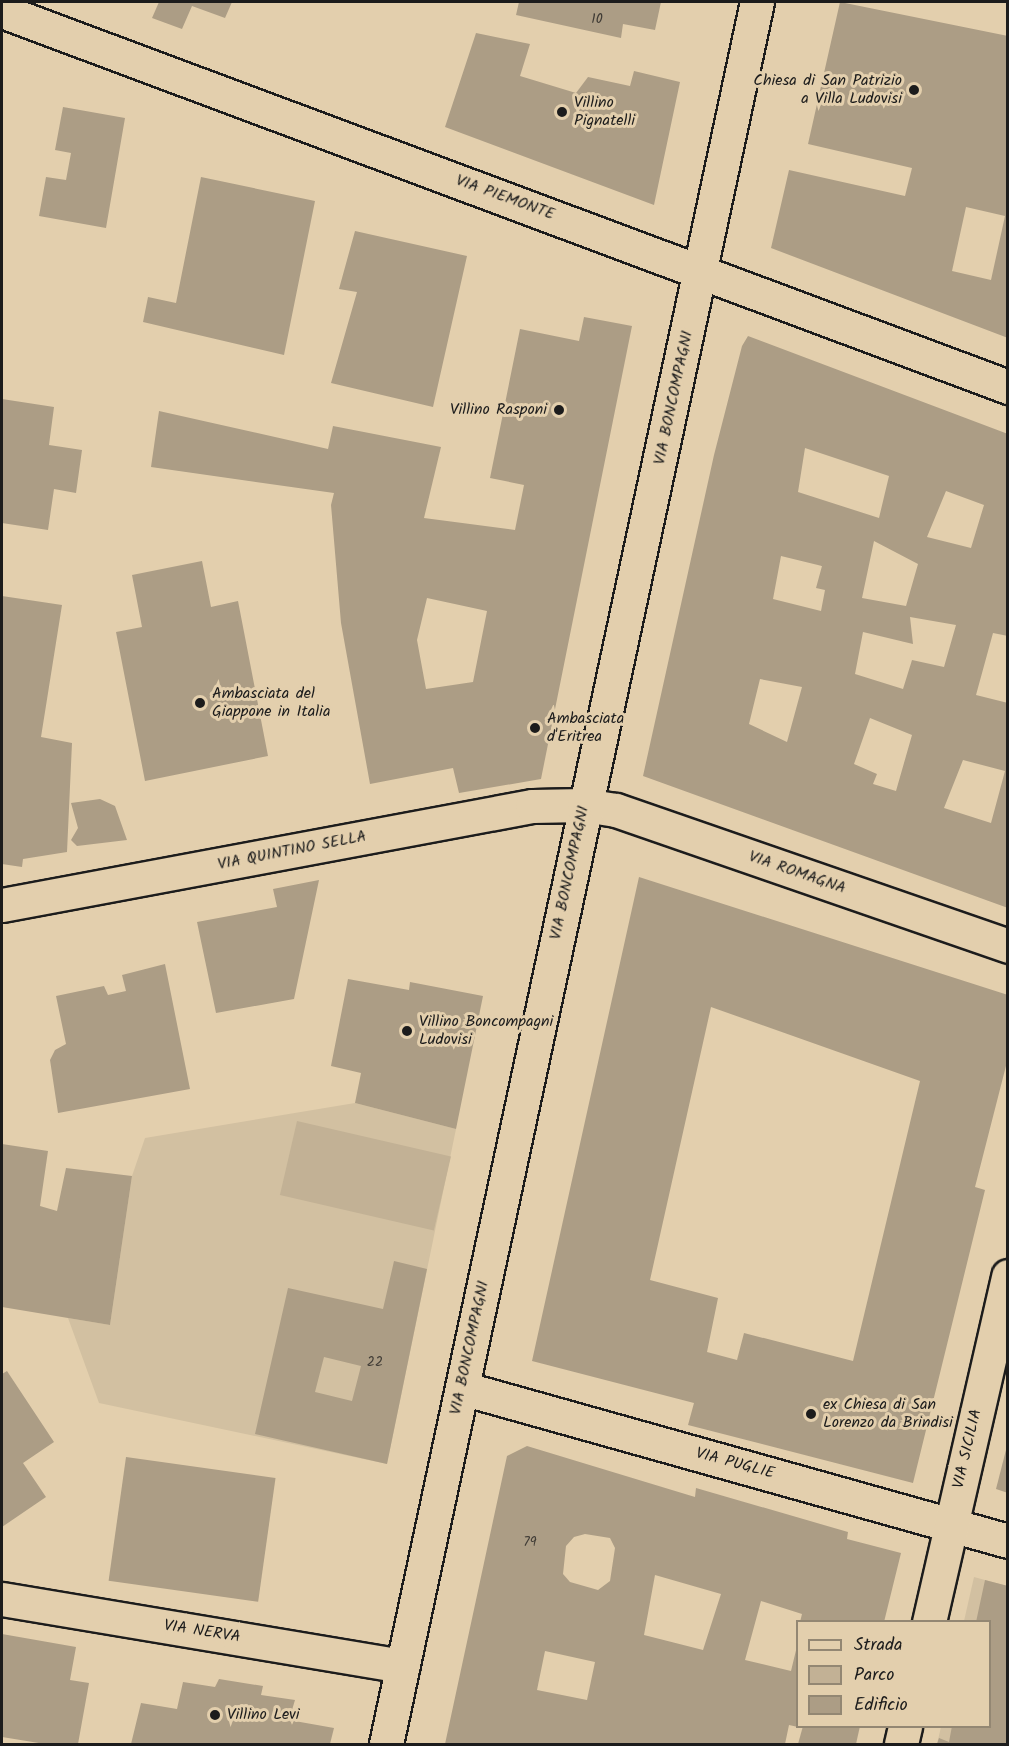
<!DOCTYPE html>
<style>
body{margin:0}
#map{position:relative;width:1009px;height:1746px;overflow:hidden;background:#e3cfad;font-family:Kalam,sans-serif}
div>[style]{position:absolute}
.built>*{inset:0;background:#d2c0a1}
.green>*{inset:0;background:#c2b195;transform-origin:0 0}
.building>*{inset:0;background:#ac9d85;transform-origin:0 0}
.roads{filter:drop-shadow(2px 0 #1c1c1c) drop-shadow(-2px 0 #1c1c1c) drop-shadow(0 2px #1c1c1c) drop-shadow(0 -2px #1c1c1c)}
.minor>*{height:33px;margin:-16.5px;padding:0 16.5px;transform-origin:16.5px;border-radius:16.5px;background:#e3cfad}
.dots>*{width:16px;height:16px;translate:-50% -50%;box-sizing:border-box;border:3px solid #e3cfad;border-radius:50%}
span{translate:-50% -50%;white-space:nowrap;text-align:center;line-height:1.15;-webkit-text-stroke:6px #e3cfad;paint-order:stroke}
.number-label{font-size:14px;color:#403c36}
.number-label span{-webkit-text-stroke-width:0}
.poi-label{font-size:16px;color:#1c1c1c}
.right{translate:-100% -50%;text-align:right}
.left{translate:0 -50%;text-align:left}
.street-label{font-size:16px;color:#1c1c1c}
.frame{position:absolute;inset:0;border:3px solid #1c1c1c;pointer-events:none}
.legend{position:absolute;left:796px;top:1620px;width:195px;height:108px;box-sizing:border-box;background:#e3cfad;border:2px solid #938773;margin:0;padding:8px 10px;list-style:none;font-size:18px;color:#1c1c1c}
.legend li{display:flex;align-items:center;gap:12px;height:30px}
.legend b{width:30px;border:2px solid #938773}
</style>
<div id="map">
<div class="built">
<i style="clip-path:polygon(355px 1103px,456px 1129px,387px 1464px,99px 1403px,68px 1318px,110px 1325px,132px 1176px,145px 1138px)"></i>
<i style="clip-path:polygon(974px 1577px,1007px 1586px,1007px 1744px,937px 1744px,941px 1727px,990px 1726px,990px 1622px,964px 1621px)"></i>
</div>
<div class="green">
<i style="left:297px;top:1121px;width:158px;height:76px;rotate:13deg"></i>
</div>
<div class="building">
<i style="clip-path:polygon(159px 2px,232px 2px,225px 18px,192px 6px,182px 29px,152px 18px)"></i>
<i style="clip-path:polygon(519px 2px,661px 2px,655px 30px,623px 24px,621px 38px,516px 15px)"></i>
<i style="clip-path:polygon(evenodd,840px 2px,1008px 36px,1008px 338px,771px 248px,789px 170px,905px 196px,912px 168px,808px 144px,840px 2px,966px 207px,1005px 216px,991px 280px,952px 271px,966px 207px)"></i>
<i style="clip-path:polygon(476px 33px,530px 44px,520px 76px,576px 93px,588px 77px,630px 86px,634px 71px,680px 82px,654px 205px,445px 127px)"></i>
<i style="clip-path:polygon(63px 107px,125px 118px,106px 228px,39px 216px,46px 177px,66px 180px,71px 153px,55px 150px)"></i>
<i style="clip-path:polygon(201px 177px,315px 201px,284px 355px,143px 322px,148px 297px,176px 303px)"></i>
<i style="clip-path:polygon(355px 231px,467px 256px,433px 407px,331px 383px,357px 292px,339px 289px)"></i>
<i style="clip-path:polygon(evenodd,584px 317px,632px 326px,541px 779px,459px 793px,453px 768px,370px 784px,341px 623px,331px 505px,334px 493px,151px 467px,159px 411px,328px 449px,333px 426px,441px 447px,424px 518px,515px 530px,524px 485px,490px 478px,520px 329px,579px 341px,584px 317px,427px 598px,487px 611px,473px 682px,426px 689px,417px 640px,427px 598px)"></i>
<i style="clip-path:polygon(evenodd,748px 336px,1008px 434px,1008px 636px,993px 633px,976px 695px,1008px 703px,1008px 908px,643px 776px,714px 455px,742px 346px,748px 336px,805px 448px,889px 476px,879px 518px,798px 492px,805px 448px,748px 336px,946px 491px,984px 505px,971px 548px,927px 537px,946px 491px,748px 336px,874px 541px,918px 564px,906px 606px,862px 598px,874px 541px,748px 336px,781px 556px,822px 566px,816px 588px,825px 590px,821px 611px,773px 599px,781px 556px,748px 336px,910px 617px,956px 625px,944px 667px,912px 660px,903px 689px,855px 674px,863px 632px,913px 644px,910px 617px,748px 336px,760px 679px,802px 687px,787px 742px,749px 724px,760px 679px,748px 336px,870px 718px,912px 735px,896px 791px,873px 784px,877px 774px,854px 764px,870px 718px,748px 336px,963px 760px,1005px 771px,991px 823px,944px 808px,963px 760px)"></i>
<i style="clip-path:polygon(2px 399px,54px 407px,49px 445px,82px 450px,76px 493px,54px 489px,48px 530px,2px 523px)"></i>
<i style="clip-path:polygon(202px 561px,211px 607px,238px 601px,268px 756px,145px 781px,116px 632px,142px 627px,132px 575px)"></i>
<i style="clip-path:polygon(2px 596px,62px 605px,41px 737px,72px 743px,67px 852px,23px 859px,22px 867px,2px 864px)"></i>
<i style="clip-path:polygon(100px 799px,115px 806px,127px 840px,77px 846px,71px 840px,78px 828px,71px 803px)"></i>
<i style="clip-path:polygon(evenodd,639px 877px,1008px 995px,1008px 1058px,975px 1187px,985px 1190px,913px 1483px,688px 1425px,694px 1403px,532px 1361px,639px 877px,711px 1007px,920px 1081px,853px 1361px,744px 1333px,737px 1360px,707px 1352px,718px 1298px,650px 1280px,711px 1007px)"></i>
<i style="clip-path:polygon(319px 880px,294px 999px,216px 1013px,197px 922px,277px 907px,273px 889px)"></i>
<i style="clip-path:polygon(165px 964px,190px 1089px,58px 1113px,50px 1060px,55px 1050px,66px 1044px,56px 996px,104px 986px,108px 995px,126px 991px,122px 975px)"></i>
<i style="clip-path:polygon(348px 979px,409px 990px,410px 982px,483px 996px,456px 1129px,355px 1103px,361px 1073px,331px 1066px)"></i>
<i style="clip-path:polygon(2px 1144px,48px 1151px,40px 1206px,57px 1211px,66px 1168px,132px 1176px,110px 1325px,2px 1307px)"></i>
<i style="clip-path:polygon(evenodd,394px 1261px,427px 1269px,387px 1464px,255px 1434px,288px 1288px,383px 1309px,394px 1261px,324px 1357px,361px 1366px,352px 1401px,315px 1392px,324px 1357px)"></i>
<i style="clip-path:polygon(7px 1371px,54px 1442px,23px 1463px,46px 1497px,2px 1527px,2px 1374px)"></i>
<i style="clip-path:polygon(evenodd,527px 1446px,695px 1497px,696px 1488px,848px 1532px,847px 1539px,901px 1553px,884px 1622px,800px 1622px,802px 1614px,761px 1601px,745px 1660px,791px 1671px,798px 1642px,798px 1727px,789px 1725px,785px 1744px,445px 1744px,507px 1456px,527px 1446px,585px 1534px,610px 1538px,615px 1548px,610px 1581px,598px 1590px,570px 1582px,563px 1574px,566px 1546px,574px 1537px,585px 1534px,527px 1446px,655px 1575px,721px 1594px,703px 1650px,644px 1635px,655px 1575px,527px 1446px,545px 1651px,595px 1662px,587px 1700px,537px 1690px,545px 1651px)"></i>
<i style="clip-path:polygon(1007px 1446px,1008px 1446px,1008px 1493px,996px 1489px)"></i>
<i style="left:126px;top:1457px;width:151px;height:125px;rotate:8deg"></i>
<i style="clip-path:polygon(985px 1580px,1008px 1586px,1008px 1744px,937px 1744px,939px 1738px,949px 1742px,952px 1726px,990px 1726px,990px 1622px,976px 1622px)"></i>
<i style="clip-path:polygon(2px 1634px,76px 1647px,70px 1680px,89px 1683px,78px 1744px,45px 1744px,2px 1737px)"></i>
<i style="clip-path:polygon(219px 1679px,263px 1686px,261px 1695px,295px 1700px,289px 1720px,334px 1728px,330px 1744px,131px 1744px,141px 1703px,177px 1709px,183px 1682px,215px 1687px)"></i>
<i style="clip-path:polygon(803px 1726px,860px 1726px,856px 1744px,798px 1744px)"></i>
</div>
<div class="roads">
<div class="minor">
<i style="left:2px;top:11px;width:1074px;rotate:20.49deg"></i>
<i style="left:2px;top:905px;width:539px;rotate:-10.58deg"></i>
<i style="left:532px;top:806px;width:52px;rotate:-1.1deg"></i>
<i style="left:584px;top:805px;width:32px;rotate:9deg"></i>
<i style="left:616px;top:810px;width:415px;rotate:19.1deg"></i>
<i style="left:462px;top:1388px;width:567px;rotate:15.65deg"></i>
<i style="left:2px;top:1599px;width:406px;rotate:9.5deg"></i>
<i style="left:929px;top:1622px;width:355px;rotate:-77.1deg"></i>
<i style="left:386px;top:1744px;width:1781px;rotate:-77.98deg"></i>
<i style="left:901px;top:1744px;width:18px;rotate:-77deg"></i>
</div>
</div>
<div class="dots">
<i style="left:914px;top:90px;background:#1c1c1c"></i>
<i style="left:562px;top:112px;background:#1c1c1c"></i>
<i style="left:559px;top:410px;background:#1c1c1c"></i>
<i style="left:200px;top:703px;background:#1c1c1c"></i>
<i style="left:535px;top:728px;background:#1c1c1c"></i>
<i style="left:407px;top:1031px;background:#1c1c1c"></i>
<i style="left:811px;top:1414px;background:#1c1c1c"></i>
<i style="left:215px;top:1715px;background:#1c1c1c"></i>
</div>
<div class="number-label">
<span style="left:597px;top:19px">10</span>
<span style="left:375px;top:1362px">22</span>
<span style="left:530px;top:1542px">79</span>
</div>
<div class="poi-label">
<span class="right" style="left:902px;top:90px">Chiesa di San Patrizio<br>a Villa Ludovisi</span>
<span class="left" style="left:574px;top:112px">Villino<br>Pignatelli</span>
<span class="right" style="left:547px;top:410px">Villino Rasponi</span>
<span class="left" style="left:212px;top:703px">Ambasciata del<br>Giappone in Italia</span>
<span class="left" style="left:547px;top:728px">Ambasciata<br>d'Eritrea</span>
<span class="left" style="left:419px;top:1031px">Villino Boncompagni<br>Ludovisi</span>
<span class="left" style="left:823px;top:1414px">ex Chiesa di San<br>Lorenzo da Brindisi</span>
<span class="left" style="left:227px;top:1715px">Villino Levi</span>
</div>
<div class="street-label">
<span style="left:505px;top:198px;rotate:20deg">VIA PIEMONTE</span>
<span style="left:674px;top:398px;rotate:-78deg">VIA BONCOMPAGNI</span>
<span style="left:292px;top:851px;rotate:-11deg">VIA QUINTINO SELLA</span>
<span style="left:570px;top:873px;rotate:-78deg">VIA BONCOMPAGNI</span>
<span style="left:797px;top:873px;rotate:19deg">VIA ROMAGNA</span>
<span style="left:470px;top:1348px;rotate:-78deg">VIA BONCOMPAGNI</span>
<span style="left:968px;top:1449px;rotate:-77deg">VIA SICILIA</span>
<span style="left:735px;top:1464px;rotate:15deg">VIA PUGLIE</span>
<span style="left:202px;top:1632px;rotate:9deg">VIA NERVA</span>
</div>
<div class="frame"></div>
<ul class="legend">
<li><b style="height:8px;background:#e3cfad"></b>Strada</li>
<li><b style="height:16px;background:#c2b195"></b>Parco</li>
<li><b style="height:16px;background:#ac9d85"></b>Edificio</li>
</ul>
</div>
